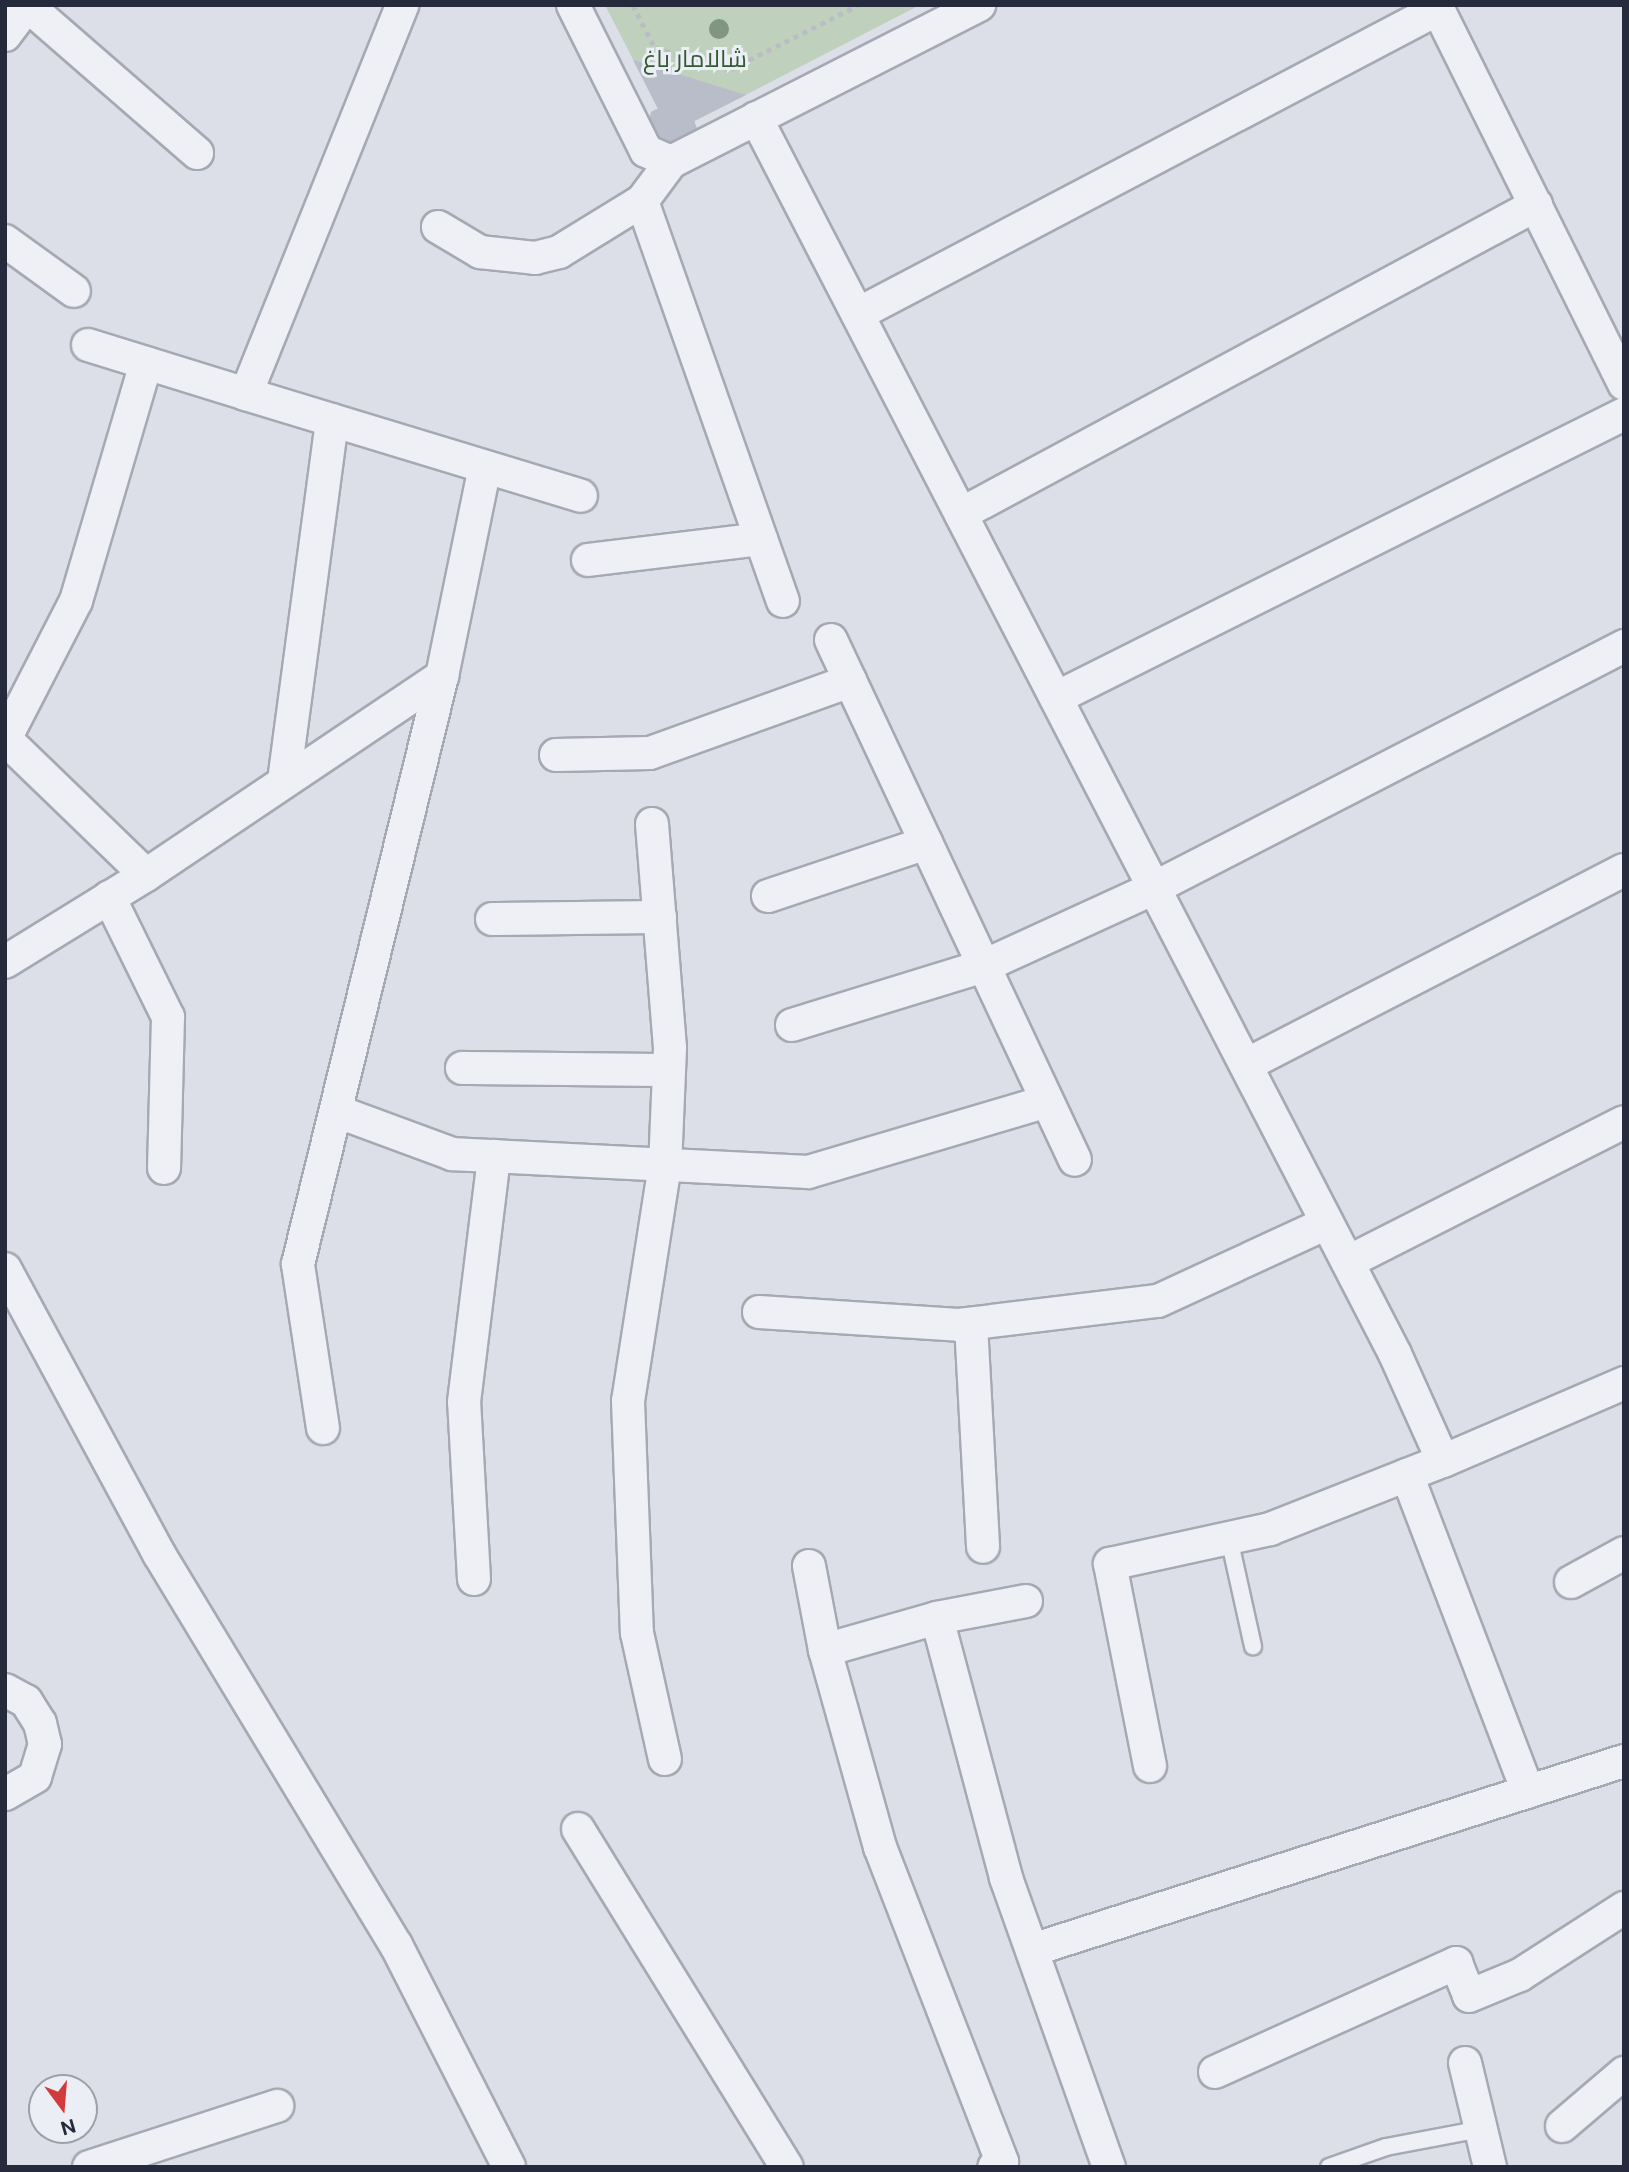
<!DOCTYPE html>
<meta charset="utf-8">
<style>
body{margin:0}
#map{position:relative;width:1629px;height:2172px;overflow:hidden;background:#dcdfe7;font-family:"Public Sans",Cairo,sans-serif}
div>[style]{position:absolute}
.green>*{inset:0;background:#bfd1bd}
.building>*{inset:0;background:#b9bdca}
.path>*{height:4.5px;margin-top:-2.25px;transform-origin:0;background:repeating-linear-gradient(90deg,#babdc5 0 5px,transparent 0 10px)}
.roads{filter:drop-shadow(2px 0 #a5a9b4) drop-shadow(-2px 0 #a5a9b4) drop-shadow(0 2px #a5a9b4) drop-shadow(0 -2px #a5a9b4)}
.service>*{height:16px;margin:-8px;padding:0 8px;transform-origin:8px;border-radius:8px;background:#eff0f5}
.minor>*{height:32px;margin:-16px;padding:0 16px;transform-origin:16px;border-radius:16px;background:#eff0f5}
.trees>*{width:20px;height:20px;margin:-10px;border-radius:50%;background:#809683}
span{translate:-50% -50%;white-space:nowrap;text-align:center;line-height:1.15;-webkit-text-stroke:6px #ebeef5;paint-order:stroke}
.park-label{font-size:24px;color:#345a32}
.frame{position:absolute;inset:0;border:7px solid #252b3d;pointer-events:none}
.north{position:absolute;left:28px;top:2074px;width:70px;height:70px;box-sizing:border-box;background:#ebeef5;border:2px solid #9ca0ab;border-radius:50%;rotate:164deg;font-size:19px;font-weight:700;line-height:28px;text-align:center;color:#252b3d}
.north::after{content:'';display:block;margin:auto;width:24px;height:32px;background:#d33a3b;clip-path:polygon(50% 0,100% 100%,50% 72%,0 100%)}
</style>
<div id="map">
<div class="green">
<i style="clip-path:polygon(605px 5px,920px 5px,695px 121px,691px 145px,651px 112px,658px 108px)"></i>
</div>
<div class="building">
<i style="clip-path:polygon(633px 60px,746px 95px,694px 121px,697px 128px,691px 145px,674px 154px,646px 130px,651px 112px,658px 109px)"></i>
</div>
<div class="path">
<i style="left:633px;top:5px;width:48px;rotate:62.9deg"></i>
<i style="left:655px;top:48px;width:79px;rotate:15.4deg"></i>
<i style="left:731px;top:69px;width:142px;rotate:-26.7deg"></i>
</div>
<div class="roads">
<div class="service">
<i style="left:1229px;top:1538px;width:111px;rotate:77.5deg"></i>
<i style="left:1329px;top:2167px;width:60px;rotate:-19.3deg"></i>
<i style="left:1386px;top:2147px;width:97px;rotate:-10.7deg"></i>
</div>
<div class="minor">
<i style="left:573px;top:5px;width:163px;rotate:63.4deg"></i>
<i style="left:646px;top:151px;width:27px;rotate:24deg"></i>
<i style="left:671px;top:162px;width:346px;rotate:-27deg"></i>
<i style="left:1436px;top:5px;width:423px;rotate:63.6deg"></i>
<i style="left:28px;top:6px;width:224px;rotate:41deg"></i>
<i style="left:5px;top:35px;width:38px;rotate:-53deg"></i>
<i style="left:756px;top:118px;width:1391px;rotate:62.66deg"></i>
<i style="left:1395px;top:1354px;width:117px;rotate:65.8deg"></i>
<i style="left:1443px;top:1461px;width:197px;rotate:-23.3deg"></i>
<i style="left:671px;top:162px;width:49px;rotate:126.6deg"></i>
<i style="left:642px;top:201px;width:424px;rotate:70.6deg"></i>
<i style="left:438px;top:227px;width:49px;rotate:30.8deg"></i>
<i style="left:480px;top:252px;width:55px;rotate:6.2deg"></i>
<i style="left:535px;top:258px;width:25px;rotate:-14deg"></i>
<i style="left:559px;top:252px;width:97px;rotate:-31.6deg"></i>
<i style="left:5px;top:241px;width:85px;rotate:35.9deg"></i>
<i style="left:858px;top:314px;width:655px;rotate:-27.74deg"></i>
<i style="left:88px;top:345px;width:165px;rotate:17.2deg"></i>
<i style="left:246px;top:394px;width:419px;rotate:-68.1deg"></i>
<i style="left:246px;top:394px;width:350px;rotate:16.9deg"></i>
<i style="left:961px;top:514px;width:653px;rotate:-28.25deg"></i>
<i style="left:588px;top:560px;width:174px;rotate:-6.9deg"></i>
<i style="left:831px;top:640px;width:574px;rotate:64.86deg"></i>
<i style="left:1056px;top:698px;width:635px;rotate:-26.57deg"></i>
<i style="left:556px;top:755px;width:94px;rotate:-1.2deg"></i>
<i style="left:650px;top:753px;width:213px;rotate:-19.8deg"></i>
<i style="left:284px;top:781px;width:364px;rotate:-82.4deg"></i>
<i style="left:652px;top:824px;width:225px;rotate:85.4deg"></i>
<i style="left:670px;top:1048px;width:117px;rotate:92.4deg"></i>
<i style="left:665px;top:1165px;width:239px;rotate:98.9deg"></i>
<i style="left:628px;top:1401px;width:232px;rotate:87.8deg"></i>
<i style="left:637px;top:1633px;width:129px;rotate:77.5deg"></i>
<i style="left:146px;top:875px;width:357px;rotate:-33.9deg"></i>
<i style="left:442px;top:676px;width:213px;rotate:-78.4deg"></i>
<i style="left:768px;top:896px;width:167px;rotate:-18.5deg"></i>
<i style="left:109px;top:897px;width:134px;rotate:63.8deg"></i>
<i style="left:168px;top:1017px;width:151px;rotate:91.5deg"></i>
<i style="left:492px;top:919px;width:168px;rotate:-0.7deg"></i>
<i style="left:5px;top:962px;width:166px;rotate:-31.7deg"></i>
<i style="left:146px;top:875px;width:196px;rotate:-136deg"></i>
<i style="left:5px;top:739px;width:155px;rotate:-62.8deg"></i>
<i style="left:76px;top:601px;width:248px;rotate:-73.6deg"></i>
<i style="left:792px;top:1025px;width:201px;rotate:-17.1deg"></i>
<i style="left:984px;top:966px;width:187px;rotate:-24.6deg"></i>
<i style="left:1154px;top:888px;width:529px;rotate:-27.24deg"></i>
<i style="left:1246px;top:1065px;width:425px;rotate:-27.3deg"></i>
<i style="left:462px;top:1068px;width:207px;rotate:0.6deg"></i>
<i style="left:336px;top:1111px;width:124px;rotate:20.3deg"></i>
<i style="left:452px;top:1154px;width:356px;rotate:2.9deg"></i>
<i style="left:808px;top:1172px;width:249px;rotate:-16.5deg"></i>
<i style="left:1348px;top:1262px;width:309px;rotate:-26.9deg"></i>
<i style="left:5px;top:1269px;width:324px;rotate:61.6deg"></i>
<i style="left:159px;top:1554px;width:457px;rotate:58.8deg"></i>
<i style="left:396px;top:1945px;width:249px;rotate:63deg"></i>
<i style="left:759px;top:1312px;width:200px;rotate:3.7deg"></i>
<i style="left:959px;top:1325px;width:200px;rotate:-6.9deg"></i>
<i style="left:1158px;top:1301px;width:186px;rotate:-24.8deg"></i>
<i style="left:971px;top:1324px;width:223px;rotate:86.9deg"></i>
<i style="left:323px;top:1428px;width:166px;rotate:-98.7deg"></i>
<i style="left:298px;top:1264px;width:605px;rotate:-76.24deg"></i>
<i style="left:1407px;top:1475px;width:339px;rotate:69.1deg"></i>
<i style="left:809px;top:1566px;width:86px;rotate:79.2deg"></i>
<i style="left:825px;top:1650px;width:116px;rotate:-15.9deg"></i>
<i style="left:474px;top:1579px;width:177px;rotate:-93.2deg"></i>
<i style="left:464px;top:1402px;width:248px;rotate:-83deg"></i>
<i style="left:1571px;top:1582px;width:60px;rotate:-28.7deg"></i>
<i style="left:1026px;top:1601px;width:91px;rotate:169.2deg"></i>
<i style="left:937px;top:1618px;width:269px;rotate:75.1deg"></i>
<i style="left:1006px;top:1878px;width:307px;rotate:70.4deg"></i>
<i style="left:825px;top:1650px;width:205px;rotate:74.4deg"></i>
<i style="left:880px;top:1847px;width:338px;rotate:68.8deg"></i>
<i style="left:1002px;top:2162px;width:9px;rotate:148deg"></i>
<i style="left:5px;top:1690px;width:24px;rotate:28deg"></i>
<i style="left:26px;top:1701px;width:26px;rotate:58deg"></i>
<i style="left:40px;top:1723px;width:22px;rotate:77deg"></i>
<i style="left:45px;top:1744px;width:34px;rotate:107deg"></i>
<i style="left:35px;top:1777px;width:34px;rotate:150deg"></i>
<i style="left:1150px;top:1766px;width:206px;rotate:-101.2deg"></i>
<i style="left:1110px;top:1564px;width:164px;rotate:-12.3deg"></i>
<i style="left:1270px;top:1529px;width:186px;rotate:-21.5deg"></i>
<i style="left:578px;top:1829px;width:397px;rotate:58.3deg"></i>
<i style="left:1032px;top:1950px;width:621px;rotate:-17.71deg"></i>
<i style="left:1465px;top:2063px;width:107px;rotate:76.5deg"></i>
<i style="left:1215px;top:2072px;width:265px;rotate:-24.3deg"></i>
<i style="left:1456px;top:1963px;width:35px;rotate:68deg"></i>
<i style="left:1469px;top:1996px;width:55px;rotate:-22.4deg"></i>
<i style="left:1520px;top:1975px;width:124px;rotate:-32.8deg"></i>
<i style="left:1562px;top:2126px;width:82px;rotate:-40.5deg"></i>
<i style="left:89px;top:2167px;width:198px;rotate:-18deg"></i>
</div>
</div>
<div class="trees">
<i style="left:719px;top:29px"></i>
</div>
<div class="park-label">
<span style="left:695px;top:59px">شالامار باغ</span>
</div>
<div class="frame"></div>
<div class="north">N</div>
</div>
